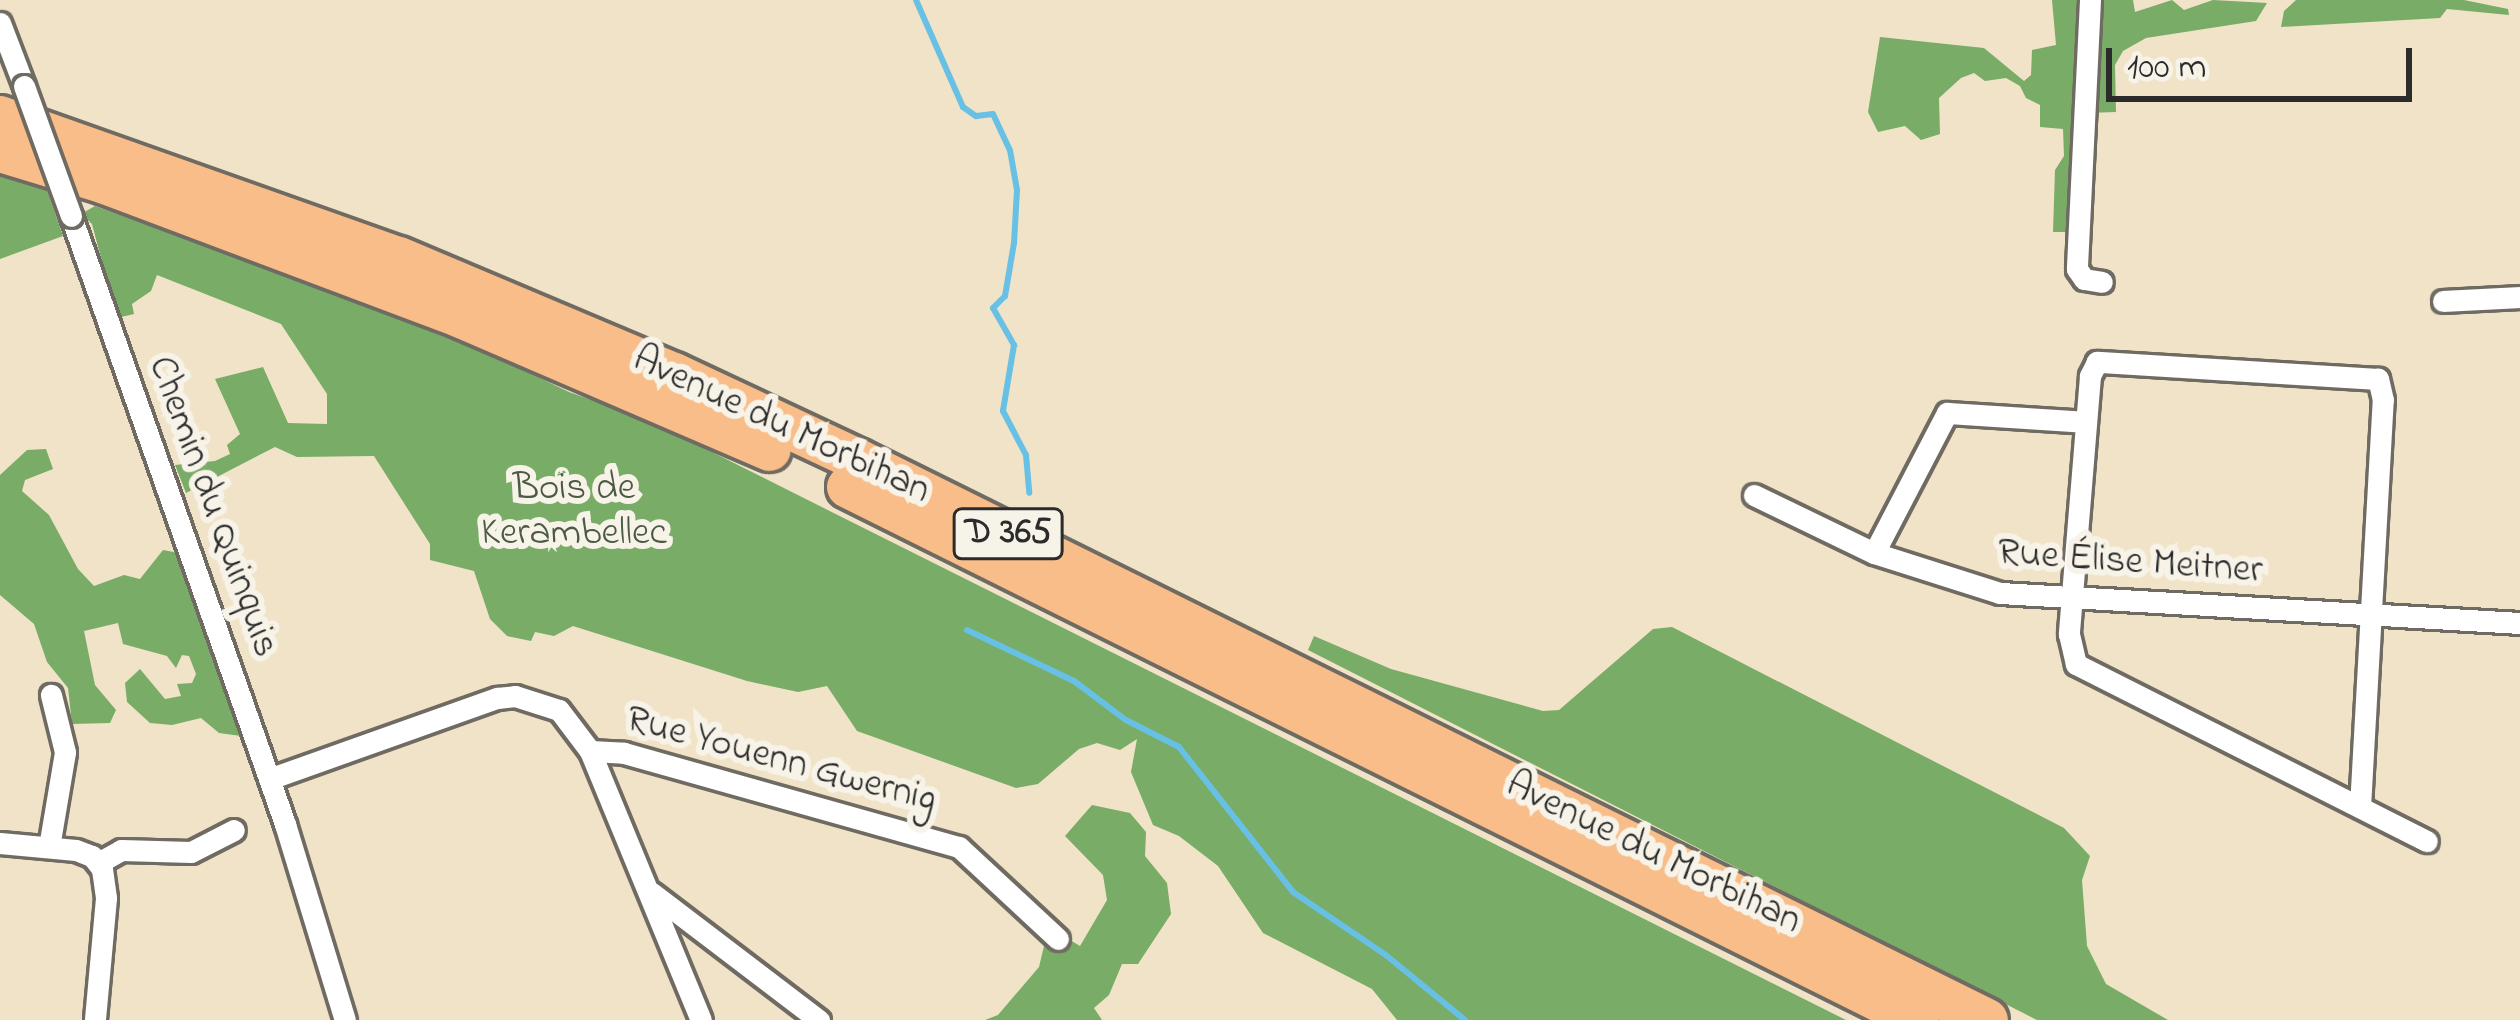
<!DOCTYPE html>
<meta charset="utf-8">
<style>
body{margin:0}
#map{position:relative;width:2520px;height:1020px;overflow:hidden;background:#f0e3c7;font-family:"Indie Flower",sans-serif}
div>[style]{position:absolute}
.forest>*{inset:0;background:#78ac67}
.stream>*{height:6px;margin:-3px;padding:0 3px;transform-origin:3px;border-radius:3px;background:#68c0e5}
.roads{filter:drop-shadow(3px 0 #706b62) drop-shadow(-3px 0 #706b62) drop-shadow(0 3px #706b62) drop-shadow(0 -3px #706b62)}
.street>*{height:21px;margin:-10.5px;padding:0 10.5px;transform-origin:10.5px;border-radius:10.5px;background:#fff}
.highway>*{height:42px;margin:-21px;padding:0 21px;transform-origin:21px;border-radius:21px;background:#f8bd88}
.bridges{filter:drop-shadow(3px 0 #706b62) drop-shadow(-3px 0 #706b62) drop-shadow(0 3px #706b62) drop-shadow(0 -3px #706b62)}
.street-bridge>*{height:21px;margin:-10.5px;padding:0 10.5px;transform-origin:10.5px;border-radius:10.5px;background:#fff}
span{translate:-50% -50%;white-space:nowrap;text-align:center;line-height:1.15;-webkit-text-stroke:12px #f7f3e8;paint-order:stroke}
.shield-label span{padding:3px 9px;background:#f7f3e8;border:3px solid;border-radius:9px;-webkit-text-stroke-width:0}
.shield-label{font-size:36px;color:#2b2b2b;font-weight:700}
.street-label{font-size:39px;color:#2b2b2b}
.park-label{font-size:39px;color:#4b5a42}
.scale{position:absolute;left:2106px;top:48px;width:306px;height:54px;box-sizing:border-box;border:6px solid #2b2b2b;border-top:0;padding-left:15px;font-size:36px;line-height:42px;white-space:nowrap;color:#2b2b2b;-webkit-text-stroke:9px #f7f3e8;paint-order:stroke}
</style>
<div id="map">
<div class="forest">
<i style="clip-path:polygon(2052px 0,2133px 0,2135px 12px,2172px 0,2184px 10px,2213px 0,2267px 3px,2256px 21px,2146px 38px,2123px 51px,2115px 65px,2116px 112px,2087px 113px,2069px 232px,2053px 232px,2055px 170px,2064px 156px,2063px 129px,2040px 127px,2040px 105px,2026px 98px,2020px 86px,2006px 78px,1985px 81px,1974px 73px,1961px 78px,1939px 98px,1940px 134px,1921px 140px,1905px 126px,1878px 132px,1868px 112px,1880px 37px,1984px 48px,2024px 81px,2031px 75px,2032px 50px,2056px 45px)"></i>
<i style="clip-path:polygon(2296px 0,2464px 0,2508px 9px,2509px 15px,2447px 9px,2440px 18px,2281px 27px,2284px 11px)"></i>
<i style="clip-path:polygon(0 174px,47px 190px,63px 236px,0 259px)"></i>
<i style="clip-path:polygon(95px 206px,278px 271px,505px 361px,569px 392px,646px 419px,1846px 1020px,1397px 1020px,1372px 989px,1263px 933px,1218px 866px,1179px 836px,1153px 825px,1131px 772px,1137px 739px,1120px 750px,1097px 743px,1079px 749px,1038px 784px,1016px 788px,857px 731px,827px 686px,798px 692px,747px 681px,573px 626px,554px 636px,535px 632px,531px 641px,507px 636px,490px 619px,474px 571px,430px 560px,430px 544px,374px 456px,297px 457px,275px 447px,186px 493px,175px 465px,215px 461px,230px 454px,227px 445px,240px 434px,215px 379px,263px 367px,288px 423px,327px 424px,327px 394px,281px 324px,157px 275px,151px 291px,132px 304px,134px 314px,117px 318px,92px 224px,81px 214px)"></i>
<i style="clip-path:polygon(46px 449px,53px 469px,25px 480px,22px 491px,49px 515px,78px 569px,94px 586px,124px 575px,140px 579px,163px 550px,179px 553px,241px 736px,219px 733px,201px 718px,172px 725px,150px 723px,127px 702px,125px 683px,140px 669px,165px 699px,181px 696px,177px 684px,192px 683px,196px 674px,189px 656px,182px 655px,176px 668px,167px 656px,123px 644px,118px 623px,84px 631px,95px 685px,116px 710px,110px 723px,72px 724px,68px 688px,47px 662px,34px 624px,0 595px,0 475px,27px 450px)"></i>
<i style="clip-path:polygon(1672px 627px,2064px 828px,2090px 856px,2082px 880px,2087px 946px,2106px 984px,2168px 1020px,2037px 1020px,1308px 650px,1314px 636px,1391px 669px,1543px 711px,1559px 710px,1653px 629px)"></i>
<i style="clip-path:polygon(1092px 805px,1130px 813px,1146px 832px,1145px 856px,1167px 883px,1171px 914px,1138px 964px,1122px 964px,1109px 995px,1094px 1008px,1102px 1020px,985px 1020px,998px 1015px,1039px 967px,1044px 946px,1065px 937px,1080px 946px,1107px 900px,1103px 875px,1065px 836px)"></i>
</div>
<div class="stream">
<i style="left:916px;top:0;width:117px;rotate:66.3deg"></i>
<i style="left:963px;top:107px;width:16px;rotate:35deg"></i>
<i style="left:976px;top:116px;width:17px;rotate:-7deg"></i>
<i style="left:993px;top:114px;width:40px;rotate:65deg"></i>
<i style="left:1010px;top:150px;width:41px;rotate:80.1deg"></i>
<i style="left:1017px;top:190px;width:53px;rotate:93.2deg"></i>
<i style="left:1014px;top:243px;width:54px;rotate:99.6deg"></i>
<i style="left:1005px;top:296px;width:17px;rotate:135deg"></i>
<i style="left:993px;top:308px;width:43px;rotate:60.4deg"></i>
<i style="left:1014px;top:345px;width:67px;rotate:99.5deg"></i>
<i style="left:1003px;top:411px;width:50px;rotate:62.4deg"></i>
<i style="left:1026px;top:455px;width:38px;rotate:85deg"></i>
<i style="left:967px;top:630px;width:119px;rotate:25.5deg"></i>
<i style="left:1074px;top:681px;width:65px;rotate:36.9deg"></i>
<i style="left:1126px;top:720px;width:59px;rotate:27deg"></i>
<i style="left:1179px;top:747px;width:184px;rotate:51.8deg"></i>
<i style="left:1293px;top:892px;width:114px;rotate:34.2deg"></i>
<i style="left:1387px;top:956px;width:101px;rotate:39.4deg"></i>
</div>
<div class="roads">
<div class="street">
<i style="left:2090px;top:0;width:269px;rotate:92.8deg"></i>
<i style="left:2077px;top:269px;width:12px;rotate:55deg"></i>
<i style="left:2084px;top:279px;width:18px;rotate:9deg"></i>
<i style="left:0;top:23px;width:67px;rotate:69.1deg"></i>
<i style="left:71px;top:216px;width:645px;rotate:70.61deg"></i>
<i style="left:285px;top:824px;width:205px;rotate:73deg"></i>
<i style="left:2443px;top:301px;width:77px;rotate:-3deg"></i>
<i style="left:1754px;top:495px;width:133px;rotate:25.8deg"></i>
<i style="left:1874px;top:553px;width:132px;rotate:17.6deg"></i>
<i style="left:2000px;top:593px;width:521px;rotate:3.3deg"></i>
<i style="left:1874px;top:553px;width:158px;rotate:-62.5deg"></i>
<i style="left:1947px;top:413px;width:138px;rotate:3.7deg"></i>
<i style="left:590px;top:751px;width:291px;rotate:67.6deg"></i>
<i style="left:269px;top:779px;width:242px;rotate:-19.6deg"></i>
<i style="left:497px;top:698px;width:18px;rotate:-6deg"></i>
<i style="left:515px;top:696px;width:46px;rotate:17.7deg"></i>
<i style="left:559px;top:710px;width:51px;rotate:52.9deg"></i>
<i style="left:590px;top:751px;width:34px;rotate:3deg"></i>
<i style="left:624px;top:753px;width:348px;rotate:15.7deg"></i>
<i style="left:959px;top:847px;width:135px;rotate:42.9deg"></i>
<i style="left:2360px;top:807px;width:408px;rotate:-86.8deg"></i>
<i style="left:2383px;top:400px;width:22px;rotate:-103deg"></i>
<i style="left:2378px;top:379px;width:282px;rotate:-176.5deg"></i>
<i style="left:2097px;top:362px;width:16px;rotate:117deg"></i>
<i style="left:2090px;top:376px;width:259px;rotate:94.7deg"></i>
<i style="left:2069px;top:634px;width:31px;rotate:77deg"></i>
<i style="left:2076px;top:664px;width:393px;rotate:26.8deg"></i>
<i style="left:0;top:843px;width:76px;rotate:5.3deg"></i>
<i style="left:76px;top:850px;width:17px;rotate:21deg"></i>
<i style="left:92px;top:856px;width:16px;rotate:52deg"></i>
<i style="left:102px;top:869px;width:29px;rotate:82deg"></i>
<i style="left:106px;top:898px;width:122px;rotate:95.2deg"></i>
<i style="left:49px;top:847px;width:96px;rotate:-80.4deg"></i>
<i style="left:65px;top:752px;width:59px;rotate:-103.8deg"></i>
<i style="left:98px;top:863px;width:26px;rotate:-29deg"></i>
<i style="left:121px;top:850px;width:70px;rotate:1.6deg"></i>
<i style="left:191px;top:852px;width:48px;rotate:-27.1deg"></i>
<i style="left:652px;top:893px;width:210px;rotate:37.3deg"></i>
</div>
<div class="highway">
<i style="left:0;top:117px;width:423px;rotate:19.5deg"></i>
<i style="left:399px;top:258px;width:298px;rotate:22.9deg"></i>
<i style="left:674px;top:374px;width:203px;rotate:25.1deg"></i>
<i style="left:858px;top:460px;width:1260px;rotate:26.38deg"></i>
<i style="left:0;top:151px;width:110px;rotate:16.9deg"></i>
<i style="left:105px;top:183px;width:380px;rotate:20.6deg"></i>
<i style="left:461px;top:317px;width:336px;rotate:23.3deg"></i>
<i style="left:848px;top:487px;width:1195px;rotate:26.48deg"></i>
</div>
</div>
<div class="bridges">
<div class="street-bridge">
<i style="left:24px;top:86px;width:138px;rotate:70.1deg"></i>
</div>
</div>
<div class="shield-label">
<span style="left:1008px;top:534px">D 365</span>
</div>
<div class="street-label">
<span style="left:781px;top:426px;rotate:25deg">Avenue du Morbihan</span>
<span style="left:212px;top:507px;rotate:70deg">Chemin du Quinquis</span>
<span style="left:2130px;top:563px;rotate:4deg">Rue Élise Meitner</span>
<span style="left:781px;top:761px;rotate:15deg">Rue Youenn Gwernig</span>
<span style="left:1653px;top:854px;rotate:26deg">Avenue du Morbihan</span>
</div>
<div class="park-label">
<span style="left:574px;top:512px">Bois de<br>Kerambellec</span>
</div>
<div class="scale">100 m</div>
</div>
